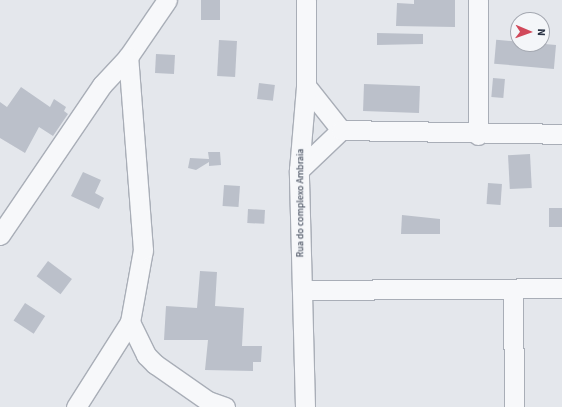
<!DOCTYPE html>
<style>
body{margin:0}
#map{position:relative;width:562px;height:407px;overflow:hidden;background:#e4e7ec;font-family:"Source Sans 3",sans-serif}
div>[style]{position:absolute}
.building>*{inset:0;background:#bbc0ca;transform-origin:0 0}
.roads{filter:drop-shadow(1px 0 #a9aeb7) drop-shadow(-1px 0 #a9aeb7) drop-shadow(0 1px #a9aeb7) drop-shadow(0 -1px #a9aeb7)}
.minor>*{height:19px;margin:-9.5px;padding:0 9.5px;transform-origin:9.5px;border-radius:9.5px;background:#f7f8fa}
span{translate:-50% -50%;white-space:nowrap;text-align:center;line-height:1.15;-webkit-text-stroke:3px #f4f6f9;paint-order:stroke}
.street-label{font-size:10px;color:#2b3445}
.north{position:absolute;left:510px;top:12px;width:40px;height:40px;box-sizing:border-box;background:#f4f6f9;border:1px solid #a4a8b1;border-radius:50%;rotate:92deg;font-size:11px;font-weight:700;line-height:16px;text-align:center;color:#2b3445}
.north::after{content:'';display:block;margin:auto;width:14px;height:18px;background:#d1495b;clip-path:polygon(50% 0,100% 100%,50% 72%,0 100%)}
</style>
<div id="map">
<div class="building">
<i style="left:201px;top:0;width:19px;height:20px"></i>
<i style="clip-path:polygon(414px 0,455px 0,455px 27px,396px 26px,397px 3px,414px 4px)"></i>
<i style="clip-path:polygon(377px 33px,423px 34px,423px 44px,377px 45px)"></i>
<i style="left:219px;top:40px;width:18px;height:36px;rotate:3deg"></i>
<i style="left:556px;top:45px;width:24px;height:60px;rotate:95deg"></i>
<i style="left:156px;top:54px;width:19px;height:19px;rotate:3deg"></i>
<i style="left:493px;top:78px;width:12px;height:19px;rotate:5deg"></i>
<i style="left:259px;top:83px;width:16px;height:16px;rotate:7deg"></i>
<i style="left:364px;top:84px;width:56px;height:27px;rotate:2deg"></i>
<i style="clip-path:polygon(21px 87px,50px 107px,54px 99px,66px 107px,64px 111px,68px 114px,53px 136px,39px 127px,25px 153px,0 138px,0 102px,7px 107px)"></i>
<i style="clip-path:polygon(208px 152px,220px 152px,221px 165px,209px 166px,209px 162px,196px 170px,188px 168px,190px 158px,209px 159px)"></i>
<i style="left:530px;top:154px;width:34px;height:22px;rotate:87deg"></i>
<i style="clip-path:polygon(83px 172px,101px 180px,95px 193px,104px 198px,99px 209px,71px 196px)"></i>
<i style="left:488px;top:183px;width:14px;height:21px;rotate:4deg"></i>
<i style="left:224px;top:185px;width:16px;height:21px;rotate:4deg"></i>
<i style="left:549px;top:208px;width:13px;height:19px"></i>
<i style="left:248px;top:209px;width:17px;height:14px;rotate:3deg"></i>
<i style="clip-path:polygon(402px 215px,440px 219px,440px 234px,401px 234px)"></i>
<i style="left:48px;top:261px;width:30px;height:19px;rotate:37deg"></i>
<i style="clip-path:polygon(200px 271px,217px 272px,215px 306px,244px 308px,242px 346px,262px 346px,261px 362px,253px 362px,253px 371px,205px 370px,208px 340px,164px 340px,166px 306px,197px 308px)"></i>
<i style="left:25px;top:303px;width:24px;height:21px;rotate:33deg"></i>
</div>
<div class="roads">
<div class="minor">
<i style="left:306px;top:86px;width:56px;rotate:51.5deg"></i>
<i style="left:478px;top:135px;width:135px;rotate:-90deg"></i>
<i style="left:299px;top:170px;width:58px;rotate:-43.6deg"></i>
<i style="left:341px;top:130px;width:221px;rotate:1deg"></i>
<i style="left:0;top:235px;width:181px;rotate:-55.8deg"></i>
<i style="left:102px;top:85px;width:38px;rotate:-47deg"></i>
<i style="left:128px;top:57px;width:69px;rotate:-55.6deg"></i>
<i style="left:513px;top:289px;width:118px;rotate:89.5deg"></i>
<i style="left:302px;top:290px;width:260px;rotate:-0.4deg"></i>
<i style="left:130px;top:322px;width:37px;rotate:64deg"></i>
<i style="left:146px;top:355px;width:13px;rotate:45deg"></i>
<i style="left:155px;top:364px;width:65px;rotate:34.9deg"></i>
<i style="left:208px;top:401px;width:18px;rotate:19deg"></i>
<i style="left:76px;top:407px;width:101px;rotate:-57.6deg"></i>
<i style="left:130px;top:322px;width:73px;rotate:-79.8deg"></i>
<i style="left:143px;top:250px;width:194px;rotate:-94.4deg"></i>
<i style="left:305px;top:407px;width:237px;rotate:-91.5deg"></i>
<i style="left:299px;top:170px;width:84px;rotate:-85.2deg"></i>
<i style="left:306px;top:86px;width:86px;rotate:-90deg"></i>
</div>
</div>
<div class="street-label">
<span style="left:301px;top:203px;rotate:-90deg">Rua do complexo Ambraia</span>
</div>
<div class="north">N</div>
</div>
